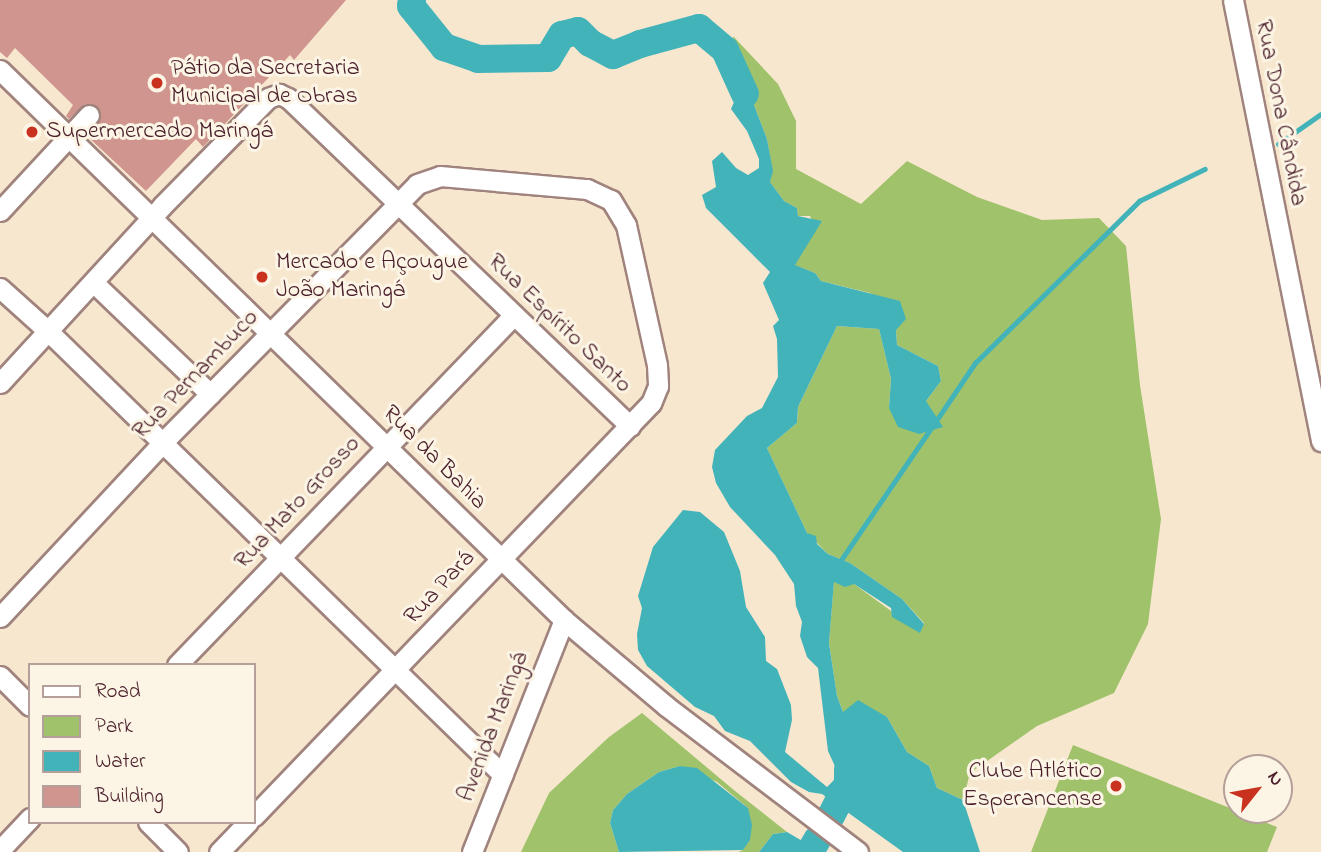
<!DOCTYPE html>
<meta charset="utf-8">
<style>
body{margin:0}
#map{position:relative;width:1321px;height:852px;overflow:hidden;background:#f7e7cf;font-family:"Indie Flower",sans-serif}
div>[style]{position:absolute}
.green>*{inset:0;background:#a0c26a}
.water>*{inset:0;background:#43b3ba}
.stream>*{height:4.5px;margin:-2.25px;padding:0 2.25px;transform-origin:2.25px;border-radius:2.25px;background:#43b3ba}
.river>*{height:28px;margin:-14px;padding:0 14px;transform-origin:14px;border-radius:14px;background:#43b3ba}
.building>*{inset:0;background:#cf958e}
.roads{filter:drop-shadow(2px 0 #a0837d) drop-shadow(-2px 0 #a0837d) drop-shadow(0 2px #a0837d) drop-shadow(0 -2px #a0837d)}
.minor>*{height:19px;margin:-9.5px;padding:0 9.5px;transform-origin:9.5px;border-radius:9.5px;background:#fff}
.dots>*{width:19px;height:19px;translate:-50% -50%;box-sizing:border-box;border:4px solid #fcf5e5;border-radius:50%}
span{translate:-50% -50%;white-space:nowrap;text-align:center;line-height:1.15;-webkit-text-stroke:6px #fcf5e5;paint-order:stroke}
.poi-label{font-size:24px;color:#4a1f2b}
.left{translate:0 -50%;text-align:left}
.right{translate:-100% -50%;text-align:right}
.street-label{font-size:24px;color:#4a1f2b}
.legend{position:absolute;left:28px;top:663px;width:228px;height:161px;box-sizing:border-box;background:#fcf5e5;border:2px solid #b59f9b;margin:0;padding:9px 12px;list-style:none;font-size:21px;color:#4a1f2b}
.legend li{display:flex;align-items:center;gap:14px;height:35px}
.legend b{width:35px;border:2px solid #b59f9b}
.north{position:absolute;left:1223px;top:754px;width:70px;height:70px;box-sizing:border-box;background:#fcf5e5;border:2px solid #b59f9b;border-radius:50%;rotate:59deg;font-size:19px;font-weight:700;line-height:28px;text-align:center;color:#4a1f2b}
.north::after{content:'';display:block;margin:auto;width:24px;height:32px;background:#c8321e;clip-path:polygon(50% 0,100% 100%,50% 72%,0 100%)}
</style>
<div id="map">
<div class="green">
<i style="clip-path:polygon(733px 36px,778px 84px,796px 121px,796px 169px,861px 204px,907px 161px,977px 197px,1042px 220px,1099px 218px,1126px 246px,1140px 385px,1161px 519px,1148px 624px,1114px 693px,1037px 726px,970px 773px,963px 800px,937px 788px,929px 766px,907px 752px,887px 717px,843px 712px,837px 696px,829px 643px,834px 581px,854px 584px,920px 632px,924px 623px,902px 599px,850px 563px,828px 554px,807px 533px,767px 448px,797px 423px,798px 407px,837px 326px,879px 329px,891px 379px,889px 408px,926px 401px,941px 381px,938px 366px,897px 345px,896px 330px,870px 293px,821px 281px,815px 273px,794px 265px,816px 229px,810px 216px,798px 216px,797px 208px,784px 201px,770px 182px,771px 162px,767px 139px,735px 55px)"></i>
<i style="clip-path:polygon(642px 713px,735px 791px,787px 832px,773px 834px,759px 852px,738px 852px,743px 850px,748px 808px,717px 782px,680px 766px,659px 772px,627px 794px,613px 810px,610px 823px,619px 852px,521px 852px,549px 793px,609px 737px)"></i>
<i style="clip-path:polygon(1073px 745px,1277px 827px,1267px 852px,1031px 852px)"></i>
</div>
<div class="water">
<i style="clip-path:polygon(735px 55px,767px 139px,773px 171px,770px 182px,784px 201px,797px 208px,798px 216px,822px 221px,795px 265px,815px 273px,821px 281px,900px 301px,906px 319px,896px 330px,897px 345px,938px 366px,941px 381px,926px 401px,943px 427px,919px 434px,898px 427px,889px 408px,891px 379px,879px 329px,837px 326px,798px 407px,797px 423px,767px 448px,807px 533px,816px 536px,817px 544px,828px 554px,850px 563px,902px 599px,924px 624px,920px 633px,892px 617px,891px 608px,854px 584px,845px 587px,834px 582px,829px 643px,837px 696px,843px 712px,858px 700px,887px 717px,907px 752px,929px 766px,937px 788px,963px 800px,980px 852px,903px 852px,822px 794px,809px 792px,791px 782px,750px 741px,725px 731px,714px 716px,695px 707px,647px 666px,638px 650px,637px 634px,642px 608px,638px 596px,653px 547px,683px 510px,700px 512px,724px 532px,740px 571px,746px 607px,765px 637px,766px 661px,777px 669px,791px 705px,792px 720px,785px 752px,827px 787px,839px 775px,828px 751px,818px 668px,807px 657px,800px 636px,802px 622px,796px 606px,794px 584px,775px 555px,730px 507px,716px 483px,712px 467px,715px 450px,747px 416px,762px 408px,778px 377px,777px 339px,773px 326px,779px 320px,763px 283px,770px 272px,706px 208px,702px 195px,716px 187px,712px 161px,722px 152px,736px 168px,748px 175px,759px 168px,759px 159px,747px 131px,731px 109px,737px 95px,726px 68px)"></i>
<i style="clip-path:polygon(680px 766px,697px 768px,748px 808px,752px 825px,750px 840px,743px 850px,619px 852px,610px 823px,613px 810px,627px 794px,659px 772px)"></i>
<i style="clip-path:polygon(787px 832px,821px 852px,759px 852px,773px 834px)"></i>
</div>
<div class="stream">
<i style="left:1278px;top:144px;width:52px;rotate:-34.9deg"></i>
<i style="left:936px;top:421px;width:70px;rotate:-56.1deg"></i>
<i style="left:975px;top:363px;width:231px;rotate:-44.6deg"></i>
<i style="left:1139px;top:201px;width:73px;rotate:-25.9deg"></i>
<i style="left:839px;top:563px;width:163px;rotate:-55.7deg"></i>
</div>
<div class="river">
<i style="left:412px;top:0;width:6px;rotate:99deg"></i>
<i style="left:411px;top:6px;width:53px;rotate:51.2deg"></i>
<i style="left:444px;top:47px;width:36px;rotate:19deg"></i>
<i style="left:478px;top:59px;width:70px;rotate:-0.8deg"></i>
<i style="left:548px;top:58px;width:27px;rotate:-59deg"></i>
<i style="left:562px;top:35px;width:16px;rotate:-14deg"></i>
<i style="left:578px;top:31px;width:17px;rotate:45deg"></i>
<i style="left:590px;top:43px;width:26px;rotate:28deg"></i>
<i style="left:613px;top:55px;width:29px;rotate:-22deg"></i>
<i style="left:640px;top:44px;width:61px;rotate:-15.2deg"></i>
<i style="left:699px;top:28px;width:34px;rotate:40deg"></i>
<i style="left:725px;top:50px;width:48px;rotate:65.6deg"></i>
<i style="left:831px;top:816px;width:37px;rotate:-63deg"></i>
<i style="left:848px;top:783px;width:14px;rotate:-90deg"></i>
<i style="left:810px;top:852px;width:14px;rotate:-60deg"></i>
</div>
<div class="building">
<i style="clip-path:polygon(0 0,346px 0,294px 60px,290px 55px,203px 147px,196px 139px,146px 191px,87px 136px,101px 118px,98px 107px,85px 104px,69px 119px,66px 116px,73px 105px,15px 48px,7px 58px,0 52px)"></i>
</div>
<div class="roads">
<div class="minor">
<i style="left:1233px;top:0;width:450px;rotate:78.7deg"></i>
<i style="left:0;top:70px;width:788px;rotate:44.28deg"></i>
<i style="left:564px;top:620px;width:133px;rotate:40.1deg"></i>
<i style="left:666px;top:706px;width:241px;rotate:37.2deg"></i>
<i style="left:0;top:211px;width:131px;rotate:-47.2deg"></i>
<i style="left:94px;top:283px;width:161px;rotate:43.7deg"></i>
<i style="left:0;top:288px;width:66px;rotate:41.9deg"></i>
<i style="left:49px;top:332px;width:634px;rotate:44.3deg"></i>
<i style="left:0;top:383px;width:240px;rotate:-47.5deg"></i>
<i style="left:162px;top:206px;width:151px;rotate:-45.5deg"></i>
<i style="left:268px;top:98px;width:12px;rotate:-20deg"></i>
<i style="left:279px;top:94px;width:10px;rotate:24deg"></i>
<i style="left:288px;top:98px;width:474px;rotate:43.8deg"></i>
<i style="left:0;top:617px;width:238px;rotate:-47deg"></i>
<i style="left:162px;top:443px;width:363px;rotate:-45.4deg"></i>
<i style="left:417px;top:184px;width:24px;rotate:-19deg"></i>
<i style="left:440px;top:176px;width:148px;rotate:5.1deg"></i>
<i style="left:587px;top:189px;width:26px;rotate:25deg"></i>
<i style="left:611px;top:200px;width:29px;rotate:59deg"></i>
<i style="left:626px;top:225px;width:143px;rotate:77.5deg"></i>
<i style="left:657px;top:365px;width:21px;rotate:87deg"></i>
<i style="left:658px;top:386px;width:18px;rotate:112deg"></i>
<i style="left:651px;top:403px;width:573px;rotate:133.87deg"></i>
<i style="left:177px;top:665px;width:486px;rotate:-46.1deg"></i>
<i style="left:0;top:676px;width:42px;rotate:45deg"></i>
<i style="left:148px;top:822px;width:42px;rotate:45deg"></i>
<i style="left:0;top:850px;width:44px;rotate:-46.8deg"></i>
<i style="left:219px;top:852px;width:42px;rotate:-46deg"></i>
<i style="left:472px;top:852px;width:250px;rotate:-68.4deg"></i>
</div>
</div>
<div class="dots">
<i style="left:157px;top:83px;background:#c8321e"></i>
<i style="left:32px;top:132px;background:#c8321e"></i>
<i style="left:262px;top:277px;background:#c8321e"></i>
<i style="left:1116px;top:786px;background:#c8321e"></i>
</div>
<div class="poi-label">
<span class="left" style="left:171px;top:83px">Pátio da Secretaria<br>Municipal de Obras</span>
<span class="left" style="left:46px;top:132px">Supermercado Maringá</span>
<span class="left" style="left:276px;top:277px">Mercado e Açougue<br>João Maringá</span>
<span class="right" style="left:1102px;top:786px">Clube Atlético<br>Esperancense</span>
</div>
<div class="street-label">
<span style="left:1280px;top:113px;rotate:79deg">Rua Dona Cândida</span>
<span style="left:559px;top:324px;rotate:44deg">Rua Espírito Santo</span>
<span style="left:196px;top:375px;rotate:-46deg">Rua Pernambuco</span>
<span style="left:434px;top:458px;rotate:45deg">Rua da Bahia</span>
<span style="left:298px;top:503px;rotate:-47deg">Rua Mato Grosso</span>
<span style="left:440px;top:588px;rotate:-47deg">Rua Pará</span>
<span style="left:494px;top:727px;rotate:-69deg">Avenida Maringá</span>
</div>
<ul class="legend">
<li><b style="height:9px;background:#fff"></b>Road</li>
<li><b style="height:19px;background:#a0c26a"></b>Park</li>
<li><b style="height:19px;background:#43b3ba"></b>Water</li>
<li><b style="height:19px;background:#cf958e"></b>Building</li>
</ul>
<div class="north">N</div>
</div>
